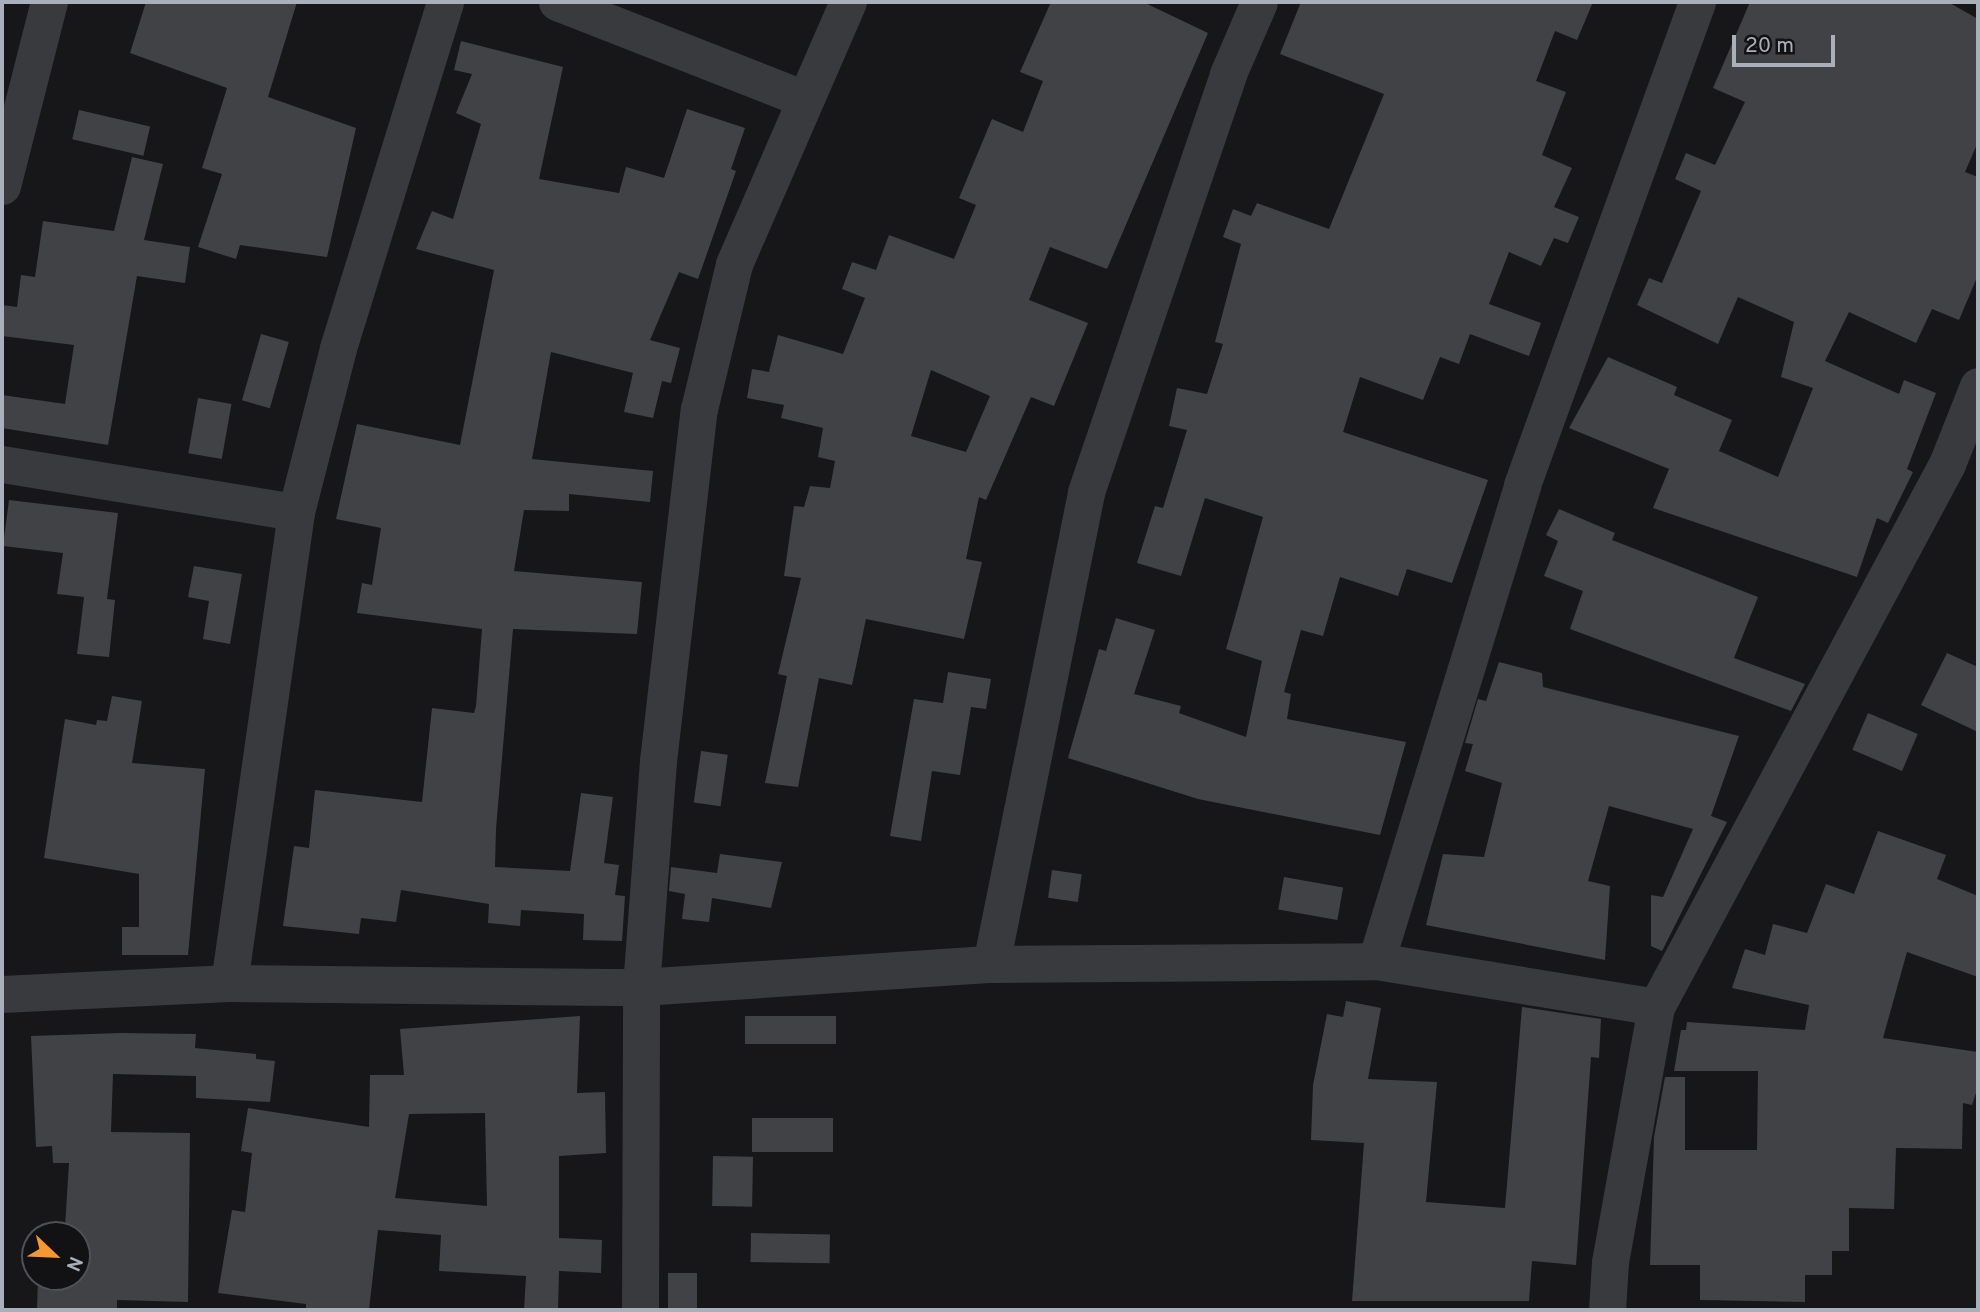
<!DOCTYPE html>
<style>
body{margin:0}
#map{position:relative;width:1980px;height:1312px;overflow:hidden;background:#171719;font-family:Overpass,sans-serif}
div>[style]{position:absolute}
.building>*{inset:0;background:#414246;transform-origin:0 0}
.minor>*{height:37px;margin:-18.5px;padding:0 18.5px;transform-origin:18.5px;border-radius:18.5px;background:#383a3e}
span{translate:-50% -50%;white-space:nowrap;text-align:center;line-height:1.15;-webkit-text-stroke:5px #121214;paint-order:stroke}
.frame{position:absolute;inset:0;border:4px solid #a9b0b9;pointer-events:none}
.north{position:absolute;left:21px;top:1221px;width:70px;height:70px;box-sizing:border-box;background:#121214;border:2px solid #4e5156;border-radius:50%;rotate:113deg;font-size:19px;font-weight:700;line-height:28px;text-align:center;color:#a9b0b9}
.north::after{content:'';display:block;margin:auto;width:24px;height:32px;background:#f59832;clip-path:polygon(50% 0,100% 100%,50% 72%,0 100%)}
.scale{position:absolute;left:1732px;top:35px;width:103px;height:32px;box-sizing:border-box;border:4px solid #a9b0b9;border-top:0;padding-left:9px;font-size:21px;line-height:24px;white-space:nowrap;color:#a9b0b9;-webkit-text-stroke:5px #121214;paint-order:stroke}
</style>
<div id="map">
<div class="building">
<i style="clip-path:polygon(146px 2px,297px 2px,268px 97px,356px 128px,327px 257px,240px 245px,236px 259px,198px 247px,222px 174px,202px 168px,227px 88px,130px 53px)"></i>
<i style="clip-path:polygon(evenodd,1051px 2px,1143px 2px,1208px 33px,1107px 269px,1050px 247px,1029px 300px,1088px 323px,1054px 406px,1031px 397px,986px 500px,979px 497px,966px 559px,982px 562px,964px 639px,866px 619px,852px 685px,819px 678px,798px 787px,765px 783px,787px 676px,778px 674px,801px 578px,784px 576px,794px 506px,804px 507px,810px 486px,830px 488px,835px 461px,818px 457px,823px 428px,781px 418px,784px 405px,747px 398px,752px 369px,769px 372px,778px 335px,843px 354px,865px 298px,842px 289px,852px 262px,876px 270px,889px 235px,954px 259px,976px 205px,959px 198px,992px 119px,1023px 132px,1043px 81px,1020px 72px,1051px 2px,931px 370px,990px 396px,966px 452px,911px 436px,931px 370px)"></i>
<i style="clip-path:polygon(1301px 2px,1593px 2px,1577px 40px,1555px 31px,1536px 81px,1566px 92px,1542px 155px,1572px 168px,1554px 207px,1579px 217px,1568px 243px,1554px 238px,1541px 266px,1509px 252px,1489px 304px,1541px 323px,1529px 356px,1470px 334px,1459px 364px,1440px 357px,1423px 400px,1360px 377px,1343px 432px,1488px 480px,1452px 583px,1407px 569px,1398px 596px,1340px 577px,1323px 636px,1301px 630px,1284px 692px,1291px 694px,1287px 719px,1406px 742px,1380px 835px,1198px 799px,1068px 758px,1099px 649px,1106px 651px,1116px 618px,1155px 630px,1134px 694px,1181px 706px,1179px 713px,1246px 737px,1262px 661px,1226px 649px,1263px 517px,1205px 498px,1181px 576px,1137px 563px,1155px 506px,1163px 508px,1187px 430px,1169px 426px,1177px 388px,1207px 394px,1223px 344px,1215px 342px,1241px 244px,1223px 237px,1233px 209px,1251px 216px,1257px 203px,1329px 229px,1384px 94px,1280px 54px)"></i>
<i style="clip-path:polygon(1750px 2px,1948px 2px,1978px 19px,1978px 142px,1965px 172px,1978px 177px,1978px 275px,1959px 320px,1932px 309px,1916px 343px,1849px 312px,1825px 361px,1899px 394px,1904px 380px,1936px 393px,1907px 469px,1913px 472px,1888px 523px,1877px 518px,1857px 577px,1653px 508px,1669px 469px,1569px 428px,1608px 357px,1677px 387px,1674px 395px,1732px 420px,1719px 451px,1778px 477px,1813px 388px,1781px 377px,1794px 322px,1738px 297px,1718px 344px,1637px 305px,1649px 278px,1662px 283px,1701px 191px,1675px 179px,1686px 153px,1715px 165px,1745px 102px,1713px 88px)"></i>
<i style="clip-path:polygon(461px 41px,563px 67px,539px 179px,619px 193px,626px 167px,664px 178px,687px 109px,745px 128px,731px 169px,736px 171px,698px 279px,679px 272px,650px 340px,680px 348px,671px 383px,662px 381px,653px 418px,624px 412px,633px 373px,551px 352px,532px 459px,653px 471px,650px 502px,569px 494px,569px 511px,524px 510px,514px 571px,642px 582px,637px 634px,513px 629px,496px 829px,495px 867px,570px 871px,581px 793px,613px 797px,604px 863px,619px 865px,615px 895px,625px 896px,622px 941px,583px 940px,584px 914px,521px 910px,520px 926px,488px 923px,489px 904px,401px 890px,396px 922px,361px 918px,359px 934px,283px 926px,294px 846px,309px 848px,315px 790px,422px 802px,432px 708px,474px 713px,476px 706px,482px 629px,357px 613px,362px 583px,372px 585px,381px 528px,336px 519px,357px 424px,460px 445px,494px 270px,416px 249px,432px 211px,453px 219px,481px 124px,456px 113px,472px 74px,454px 70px)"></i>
<i style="left:79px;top:110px;width:73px;height:30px;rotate:13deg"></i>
<i style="clip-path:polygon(132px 157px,163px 164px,144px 240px,190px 247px,185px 283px,137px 276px,108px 445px,2px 428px,2px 395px,65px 404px,74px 345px,2px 336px,2px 305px,17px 307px,21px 275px,35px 277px,43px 221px,114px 231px)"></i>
<i style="left:261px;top:334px;width:29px;height:69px;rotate:16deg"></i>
<i style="left:198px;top:398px;width:34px;height:56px;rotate:10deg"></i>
<i style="clip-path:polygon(9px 500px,118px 513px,107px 599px,115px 600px,109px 657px,77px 654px,84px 597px,57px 594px,63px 553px,3px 546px)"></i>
<i style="clip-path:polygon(1559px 509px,1615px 533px,1612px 540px,1758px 597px,1734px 658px,1805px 684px,1791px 711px,1570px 629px,1583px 591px,1544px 576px,1558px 541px,1546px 535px)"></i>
<i style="clip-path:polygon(194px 566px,242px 574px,230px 644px,203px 639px,209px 601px,188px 597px)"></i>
<i style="clip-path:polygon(1947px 653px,1978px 667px,1978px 732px,1921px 705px)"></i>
<i style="clip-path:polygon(1499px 662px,1542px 673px,1543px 687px,1739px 736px,1711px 816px,1727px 822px,1662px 951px,1651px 946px,1651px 895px,1663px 897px,1693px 829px,1609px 806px,1588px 881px,1610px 886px,1605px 960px,1426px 925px,1443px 854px,1484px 857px,1502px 783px,1465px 771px,1473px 744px,1465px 743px,1478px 699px,1486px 701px)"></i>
<i style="clip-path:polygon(948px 672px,991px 679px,986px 709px,971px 707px,960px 775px,932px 771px,921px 841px,890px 836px,914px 699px,943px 703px)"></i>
<i style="clip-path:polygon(112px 696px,142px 701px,132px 763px,205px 769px,188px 955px,122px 955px,122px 927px,139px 927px,139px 874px,44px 858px,65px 719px,96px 725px,97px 720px,107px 721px)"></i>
<i style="left:1868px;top:713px;width:54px;height:40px;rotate:23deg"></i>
<i style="left:701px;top:751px;width:27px;height:52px;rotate:8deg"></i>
<i style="clip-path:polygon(1878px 831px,1946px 855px,1937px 879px,1978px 896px,1978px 977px,1907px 952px,1883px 1038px,1978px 1052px,1978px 1087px,1972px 1105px,1963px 1103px,1962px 1149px,1896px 1148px,1894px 1209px,1849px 1208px,1849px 1251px,1832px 1251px,1832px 1275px,1805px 1275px,1805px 1302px,1700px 1300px,1700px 1265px,1650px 1265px,1654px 1137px,1665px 1077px,1685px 1077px,1685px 1150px,1757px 1150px,1758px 1071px,1674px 1071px,1681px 1030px,1686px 1030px,1687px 1022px,1805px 1030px,1809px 1005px,1732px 988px,1745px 949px,1765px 955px,1773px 924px,1807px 933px,1826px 884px,1854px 894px)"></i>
<i style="clip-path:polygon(720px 854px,782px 862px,771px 908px,712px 898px,709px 922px,682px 919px,685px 894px,669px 891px,671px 867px,717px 873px)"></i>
<i style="left:1052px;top:870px;width:30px;height:28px;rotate:8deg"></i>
<i style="left:1284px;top:877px;width:60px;height:33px;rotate:10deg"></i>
<i style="clip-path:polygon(1346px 1001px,1381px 1008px,1368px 1079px,1437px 1082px,1426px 1202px,1505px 1208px,1522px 1007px,1601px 1019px,1599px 1058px,1591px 1057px,1576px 1265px,1532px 1261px,1529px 1301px,1352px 1301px,1364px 1143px,1311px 1140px,1313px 1085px,1327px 1014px,1343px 1017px)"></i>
<i style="clip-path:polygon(evenodd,580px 1016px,577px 1093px,605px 1092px,606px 1153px,559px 1156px,559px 1238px,602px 1240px,601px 1273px,559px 1271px,558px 1310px,524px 1310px,526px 1276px,439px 1271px,441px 1235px,378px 1230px,369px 1310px,306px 1310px,306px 1304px,218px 1293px,232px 1210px,245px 1212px,252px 1153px,241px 1151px,248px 1108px,369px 1127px,370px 1075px,404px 1075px,400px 1029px,580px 1016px,485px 1113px,487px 1206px,395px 1198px,409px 1114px,485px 1113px)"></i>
<i style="left:745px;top:1016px;width:91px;height:28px"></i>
<i style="clip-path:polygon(121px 1033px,196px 1034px,195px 1048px,256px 1054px,256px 1059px,275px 1061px,270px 1102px,196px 1098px,196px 1076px,113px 1074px,111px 1132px,190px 1133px,188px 1302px,117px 1300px,117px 1310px,37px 1310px,38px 1277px,77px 1277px,77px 1235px,39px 1235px,39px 1227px,65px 1227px,69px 1163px,53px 1163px,52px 1146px,36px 1147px,31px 1036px)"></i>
<i style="left:833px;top:1118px;width:34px;height:81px;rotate:90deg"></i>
<i style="left:713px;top:1156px;width:40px;height:50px;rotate:1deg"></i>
<i style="left:751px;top:1233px;width:79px;height:29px;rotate:1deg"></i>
<i style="left:668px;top:1273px;width:29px;height:37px"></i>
</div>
<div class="minor">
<i style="left:557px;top:2px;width:265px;rotate:21.4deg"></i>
<i style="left:2px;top:186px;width:190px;rotate:-75.7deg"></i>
<i style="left:2px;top:464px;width:298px;rotate:9.3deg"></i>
<i style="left:1376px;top:961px;width:498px;rotate:-72.9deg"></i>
<i style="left:1522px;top:485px;width:514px;rotate:-70.08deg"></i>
<i style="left:991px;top:964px;width:481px;rotate:-78.6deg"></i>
<i style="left:1086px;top:492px;width:441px;rotate:-71.2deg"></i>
<i style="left:1228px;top:74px;width:78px;rotate:-66.7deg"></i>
<i style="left:229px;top:983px;width:476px;rotate:-81.9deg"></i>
<i style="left:296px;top:512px;width:169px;rotate:-75.6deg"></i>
<i style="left:338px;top:348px;width:362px;rotate:-72.8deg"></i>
<i style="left:2px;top:994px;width:227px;rotate:-2.8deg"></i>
<i style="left:229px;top:983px;width:412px;rotate:0.6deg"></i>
<i style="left:641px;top:987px;width:351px;rotate:-3.8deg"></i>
<i style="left:991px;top:964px;width:385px;rotate:-0.4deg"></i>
<i style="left:1376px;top:961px;width:284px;rotate:9.3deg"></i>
<i style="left:640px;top:1310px;width:323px;rotate:-89.8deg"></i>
<i style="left:641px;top:987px;width:227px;rotate:-85.7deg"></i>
<i style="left:658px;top:761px;width:354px;rotate:-83.4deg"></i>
<i style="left:699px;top:409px;width:149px;rotate:-76.4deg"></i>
<i style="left:734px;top:264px;width:286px;rotate:-66.5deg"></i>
<i style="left:1607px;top:1310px;width:48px;rotate:-86.4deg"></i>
<i style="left:1610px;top:1262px;width:259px;rotate:-79.8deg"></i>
<i style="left:1656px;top:1007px;width:616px;rotate:-61.81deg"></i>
<i style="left:1947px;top:464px;width:84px;rotate:-68.3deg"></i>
</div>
<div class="frame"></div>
<div class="north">N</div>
<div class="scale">20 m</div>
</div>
